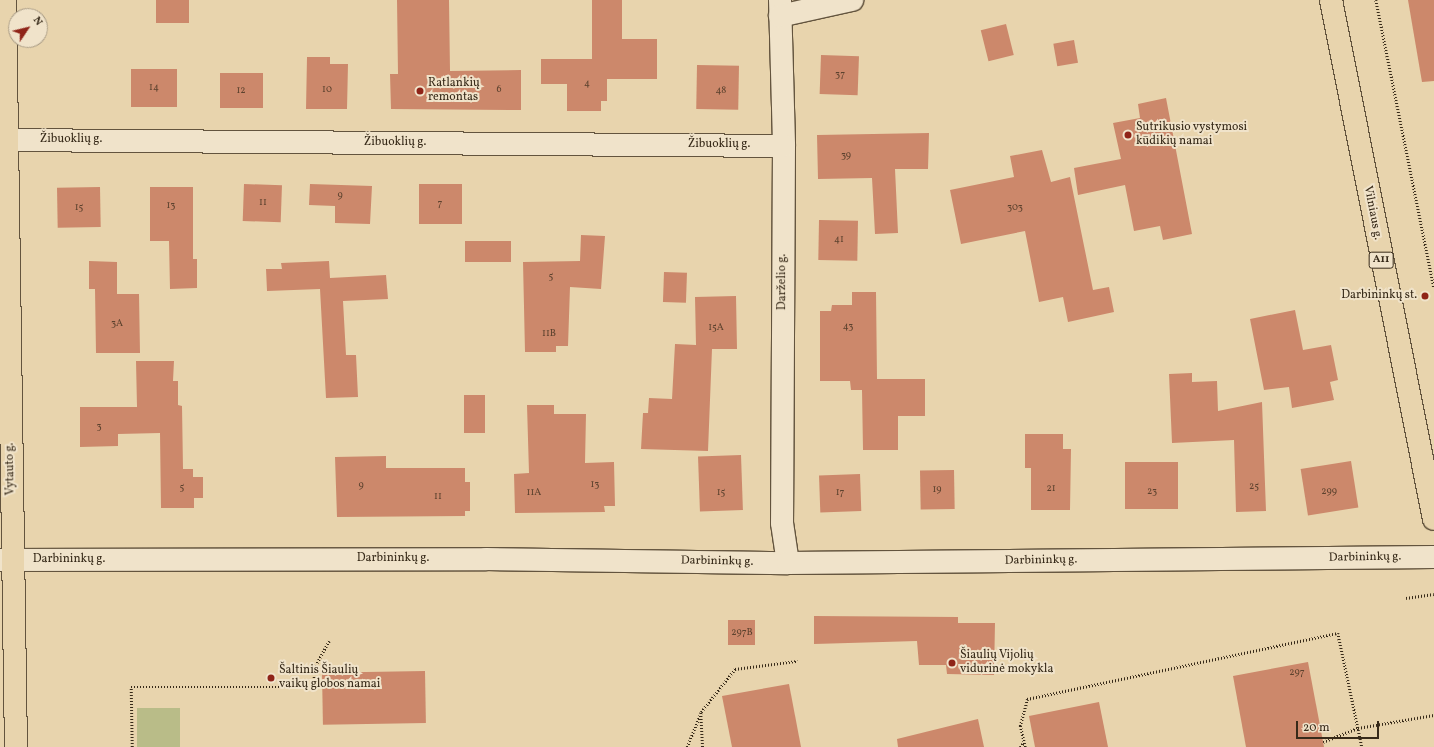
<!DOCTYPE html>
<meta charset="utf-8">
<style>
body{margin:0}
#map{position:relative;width:1434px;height:747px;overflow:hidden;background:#e8d4ad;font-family:Vollkorn,serif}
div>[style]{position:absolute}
.green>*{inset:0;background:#b9bc88;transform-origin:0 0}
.building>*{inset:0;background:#cc886b;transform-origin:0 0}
.path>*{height:2.5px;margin-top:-1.25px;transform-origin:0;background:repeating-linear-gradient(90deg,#372a19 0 1px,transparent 0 3px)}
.roads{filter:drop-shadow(1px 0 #63543e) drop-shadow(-1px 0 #63543e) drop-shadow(0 1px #63543e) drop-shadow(0 -1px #63543e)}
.minor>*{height:22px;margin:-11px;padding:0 11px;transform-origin:11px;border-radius:11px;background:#f0e3ca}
.major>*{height:22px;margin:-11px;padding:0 11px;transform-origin:11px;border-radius:11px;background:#e8d4ad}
.highway>*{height:22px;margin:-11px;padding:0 11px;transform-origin:11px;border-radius:11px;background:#e8d4ad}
.dots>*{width:11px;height:11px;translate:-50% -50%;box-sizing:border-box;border:2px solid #f0e3ca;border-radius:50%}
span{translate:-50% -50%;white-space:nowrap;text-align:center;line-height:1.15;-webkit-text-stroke:4px #f0e3ca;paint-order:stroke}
.number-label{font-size:10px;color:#5c422e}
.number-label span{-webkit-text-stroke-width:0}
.shield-label span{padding:1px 3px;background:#f0e3ca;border:1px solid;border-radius:3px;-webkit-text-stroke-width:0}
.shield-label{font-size:11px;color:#372a19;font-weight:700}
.poi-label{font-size:12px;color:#372a19}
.left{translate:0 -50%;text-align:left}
.right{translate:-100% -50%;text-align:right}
.street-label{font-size:12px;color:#372a19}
.north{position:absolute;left:8px;top:8px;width:40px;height:40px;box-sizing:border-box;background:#f0e3ca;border:1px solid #a69983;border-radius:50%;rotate:55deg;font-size:11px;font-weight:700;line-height:16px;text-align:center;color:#372a19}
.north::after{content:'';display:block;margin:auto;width:14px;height:18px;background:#8f2418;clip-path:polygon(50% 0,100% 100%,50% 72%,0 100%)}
.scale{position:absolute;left:1296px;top:721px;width:83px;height:18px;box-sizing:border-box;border:2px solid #372a19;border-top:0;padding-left:5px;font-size:12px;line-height:14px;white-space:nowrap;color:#372a19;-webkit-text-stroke:3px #f0e3ca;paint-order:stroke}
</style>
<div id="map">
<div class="green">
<i style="left:137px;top:708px;width:43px;height:39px"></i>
</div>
<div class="building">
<i style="left:156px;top:0;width:33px;height:23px"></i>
<i style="clip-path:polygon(397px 0,449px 0,450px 71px,521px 70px,521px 110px,391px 109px,390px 74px,398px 74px)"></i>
<i style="clip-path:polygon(592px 0,622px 0,622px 39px,657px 39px,657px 79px,607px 79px,607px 101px,601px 101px,601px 111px,567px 111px,567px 84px,541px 84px,541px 59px,592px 59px)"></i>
<i style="clip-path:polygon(1408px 0,1434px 0,1434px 81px,1422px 82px)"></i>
<i style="left:1006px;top:24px;width:32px;height:26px;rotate:76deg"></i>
<i style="left:1074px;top:40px;width:23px;height:21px;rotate:80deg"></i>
<i style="left:821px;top:55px;width:38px;height:39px;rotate:2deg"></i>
<i style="clip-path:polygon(307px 57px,330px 57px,330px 64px,348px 64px,347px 109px,306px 109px)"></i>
<i style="left:697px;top:65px;width:42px;height:44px;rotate:1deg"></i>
<i style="left:177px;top:69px;width:38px;height:46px;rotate:90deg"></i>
<i style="left:220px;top:73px;width:43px;height:35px"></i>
<i style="clip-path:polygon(1166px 98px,1192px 234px,1163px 240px,1160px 226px,1134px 231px,1125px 185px,1078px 195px,1074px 168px,1121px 159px,1113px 123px,1140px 118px,1138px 104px)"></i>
<i style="clip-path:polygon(929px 133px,928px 169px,895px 169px,898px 233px,875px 234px,872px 178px,818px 179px,817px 135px)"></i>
<i style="clip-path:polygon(1042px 150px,1051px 182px,1070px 177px,1093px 290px,1109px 287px,1114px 312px,1068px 322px,1063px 297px,1039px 302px,1025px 231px,961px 244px,950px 190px,1014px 177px,1010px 156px)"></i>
<i style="left:244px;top:184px;width:38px;height:37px;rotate:2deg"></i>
<i style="clip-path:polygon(310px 184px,372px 186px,370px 224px,335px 223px,335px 206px,309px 205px)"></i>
<i style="left:419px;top:184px;width:43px;height:40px"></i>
<i style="left:100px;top:187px;width:40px;height:43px;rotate:89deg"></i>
<i style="clip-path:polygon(150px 187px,193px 187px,193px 259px,197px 259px,197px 288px,170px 289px,169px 241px,150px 241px)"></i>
<i style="left:819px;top:220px;width:39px;height:40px;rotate:1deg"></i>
<i style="clip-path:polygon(581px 235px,605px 236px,601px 289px,570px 287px,568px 346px,556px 346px,556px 352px,525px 352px,523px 262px,580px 261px)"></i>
<i style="left:465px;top:241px;width:46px;height:21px"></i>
<i style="clip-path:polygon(89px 261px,117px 262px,117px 294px,139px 294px,140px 353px,96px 353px,95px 289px,89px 289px)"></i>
<i style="clip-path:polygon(329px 261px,330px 278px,386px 275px,388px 299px,343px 301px,346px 355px,356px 355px,358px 397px,326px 398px,320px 289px,267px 291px,266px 269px,282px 269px,281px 263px)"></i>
<i style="left:664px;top:272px;width:23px;height:30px;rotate:2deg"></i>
<i style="clip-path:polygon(852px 292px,876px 292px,877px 379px,925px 379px,925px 416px,898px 416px,898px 450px,863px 450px,862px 390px,851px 390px,850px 381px,820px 381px,820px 311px,831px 311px,832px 305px,852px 305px)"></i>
<i style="clip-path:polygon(736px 296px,737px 349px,712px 349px,708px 451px,641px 449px,643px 413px,648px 413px,649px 398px,672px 399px,675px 344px,696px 345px,695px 297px)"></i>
<i style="clip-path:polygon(1295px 310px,1303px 350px,1331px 345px,1338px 380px,1330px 382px,1334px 400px,1292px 408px,1289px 387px,1264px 390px,1250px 319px)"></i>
<i style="clip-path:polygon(136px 361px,174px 361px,173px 381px,178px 381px,178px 405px,182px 406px,183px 469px,193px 469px,193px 477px,203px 477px,203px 498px,194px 498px,194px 508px,161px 508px,160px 433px,118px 434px,118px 446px,80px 447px,80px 407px,137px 407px)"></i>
<i style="clip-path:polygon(1192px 373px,1192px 382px,1217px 381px,1218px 411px,1262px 402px,1266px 511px,1236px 512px,1234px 440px,1172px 443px,1169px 374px)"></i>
<i style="left:464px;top:395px;width:21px;height:38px"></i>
<i style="clip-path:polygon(527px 405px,554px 405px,554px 414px,586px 414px,585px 463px,614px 462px,615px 506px,604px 506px,605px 512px,515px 513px,514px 474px,529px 473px)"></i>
<i style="clip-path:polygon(1025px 434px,1063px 434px,1063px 449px,1071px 449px,1070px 510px,1031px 510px,1031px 468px,1025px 468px)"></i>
<i style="left:741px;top:455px;width:55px;height:43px;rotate:88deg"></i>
<i style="clip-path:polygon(386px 456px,386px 468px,465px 468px,465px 482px,470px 482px,470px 511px,465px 511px,465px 516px,337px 517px,335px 457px)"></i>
<i style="left:1351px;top:461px;width:47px;height:51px;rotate:81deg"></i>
<i style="left:1178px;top:462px;width:47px;height:53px;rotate:90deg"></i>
<i style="left:954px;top:470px;width:39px;height:34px;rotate:89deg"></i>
<i style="left:860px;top:474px;width:37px;height:41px;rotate:88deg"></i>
<i style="clip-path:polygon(814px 616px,958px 617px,958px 623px,995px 623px,994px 675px,947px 674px,946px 665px,919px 665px,917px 641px,814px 644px)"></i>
<i style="left:755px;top:620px;width:25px;height:27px;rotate:90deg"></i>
<i style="clip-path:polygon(1308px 662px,1324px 747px,1246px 747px,1233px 676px)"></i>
<i style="left:425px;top:671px;width:52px;height:103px;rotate:89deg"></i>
<i style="clip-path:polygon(789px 684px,801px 747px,732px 747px,722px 696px)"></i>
<i style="clip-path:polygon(1099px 702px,1108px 747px,1035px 747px,1029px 716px)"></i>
<i style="clip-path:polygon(978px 719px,984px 747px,898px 747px,897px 739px)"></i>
</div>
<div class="path">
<i style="left:1376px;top:0;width:293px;rotate:78.6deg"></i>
<i style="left:1406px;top:598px;width:28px;rotate:-8deg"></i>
<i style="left:701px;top:713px;width:34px;rotate:87deg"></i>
<i style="left:1323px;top:742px;width:38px;rotate:-22deg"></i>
<i style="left:1358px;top:728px;width:77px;rotate:-9.7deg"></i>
<i style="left:132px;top:747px;width:60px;rotate:-91deg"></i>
<i style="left:131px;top:687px;width:183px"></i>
<i style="left:314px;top:687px;width:19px;rotate:-90deg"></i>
<i style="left:314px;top:668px;width:31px;rotate:-61deg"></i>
<i style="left:687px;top:747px;width:38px;rotate:-68deg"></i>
<i style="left:701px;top:712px;width:55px;rotate:-51.7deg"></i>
<i style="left:735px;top:669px;width:63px;rotate:-7.4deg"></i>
<i style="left:1020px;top:747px;width:6px;rotate:-51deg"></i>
<i style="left:1025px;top:747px;width:22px;rotate:-103deg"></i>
<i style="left:1020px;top:726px;width:28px;rotate:-75deg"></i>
<i style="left:1027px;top:699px;width:318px;rotate:-12deg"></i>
<i style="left:1338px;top:633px;width:116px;rotate:78.1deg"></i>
</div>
<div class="roads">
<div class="minor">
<i style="left:780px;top:0;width:146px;rotate:88.4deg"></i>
<i style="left:784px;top:146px;width:377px;rotate:90.3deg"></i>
<i style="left:782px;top:523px;width:40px;rotate:81.5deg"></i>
<i style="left:780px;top:16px;width:74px;rotate:-12.5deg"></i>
<i style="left:6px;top:140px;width:778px;rotate:0.44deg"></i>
<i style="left:0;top:560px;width:486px;rotate:-0.1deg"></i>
<i style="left:486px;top:559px;width:302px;rotate:0.8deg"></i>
<i style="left:788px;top:563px;width:646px;rotate:-0.53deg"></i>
</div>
<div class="major">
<i style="left:5px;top:0;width:747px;rotate:89.16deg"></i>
</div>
<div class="highway">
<i style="left:1331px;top:0;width:529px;rotate:78.78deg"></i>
</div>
</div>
<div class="dots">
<i style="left:420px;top:91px;background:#8f2418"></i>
<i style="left:1128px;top:135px;background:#8f2418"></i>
<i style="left:1425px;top:296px;background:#8f2418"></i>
<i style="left:952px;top:663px;background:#8f2418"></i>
<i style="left:271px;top:678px;background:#8f2418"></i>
</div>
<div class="number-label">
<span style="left:840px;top:75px">37</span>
<span style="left:587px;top:84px">4</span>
<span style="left:154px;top:88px">14</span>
<span style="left:327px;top:90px">10</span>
<span style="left:499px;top:90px">6</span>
<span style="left:241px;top:91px">12</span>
<span style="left:721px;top:91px">48</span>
<span style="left:846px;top:156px">39</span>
<span style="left:340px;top:196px">9</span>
<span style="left:263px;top:203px">11</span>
<span style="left:440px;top:204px">7</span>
<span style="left:171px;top:206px">13</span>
<span style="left:79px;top:208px">15</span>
<span style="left:1015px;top:208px">303</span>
<span style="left:839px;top:240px">41</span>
<span style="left:551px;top:277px">5</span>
<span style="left:117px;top:324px">3A</span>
<span style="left:848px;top:327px">43</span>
<span style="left:716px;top:328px">15A</span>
<span style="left:549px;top:334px">11B</span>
<span style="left:99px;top:427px">3</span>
<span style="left:595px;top:485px">13</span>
<span style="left:361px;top:486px">9</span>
<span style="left:1254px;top:487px">25</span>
<span style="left:182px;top:488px">5</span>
<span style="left:1051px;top:489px">21</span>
<span style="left:937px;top:490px">19</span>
<span style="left:1152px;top:492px">23</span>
<span style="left:1329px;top:492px">299</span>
<span style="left:534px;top:493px">11A</span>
<span style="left:721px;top:493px">15</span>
<span style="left:840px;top:493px">17</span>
<span style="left:438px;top:497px">11</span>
<span style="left:742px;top:633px">297B</span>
<span style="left:1297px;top:673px">297</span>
</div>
<div class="shield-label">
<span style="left:1381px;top:260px">A11</span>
</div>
<div class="poi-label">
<span class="left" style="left:428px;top:91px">Ratlankių<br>remontas</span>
<span class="left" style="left:1136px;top:135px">Sutrikusio vystymosi<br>kūdikių namai</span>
<span class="right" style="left:1417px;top:296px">Darbininkų st.</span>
<span class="left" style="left:960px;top:663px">Šiaulių Vijolių<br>vidurinė mokykla</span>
<span class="left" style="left:279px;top:678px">Šaltinis Šiaulių<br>vaikų globos namai</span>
</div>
<div class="street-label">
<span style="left:71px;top:140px">Žibuoklių g.</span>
<span style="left:395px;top:143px">Žibuoklių g.</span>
<span style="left:719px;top:145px">Žibuoklių g.</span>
<span style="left:1372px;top:213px;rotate:79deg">Vilniaus g.</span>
<span style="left:783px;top:282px;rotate:-90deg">Darželio g.</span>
<span style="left:11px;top:469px;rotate:-91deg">Vytauto g.</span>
<span style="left:1365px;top:558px;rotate:-1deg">Darbininkų g.</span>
<span style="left:393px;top:559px">Darbininkų g.</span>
<span style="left:69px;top:560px">Darbininkų g.</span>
<span style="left:1041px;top:561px;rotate:-1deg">Darbininkų g.</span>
<span style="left:717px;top:562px;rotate:1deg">Darbininkų g.</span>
</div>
<div class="north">N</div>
<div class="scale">20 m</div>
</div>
